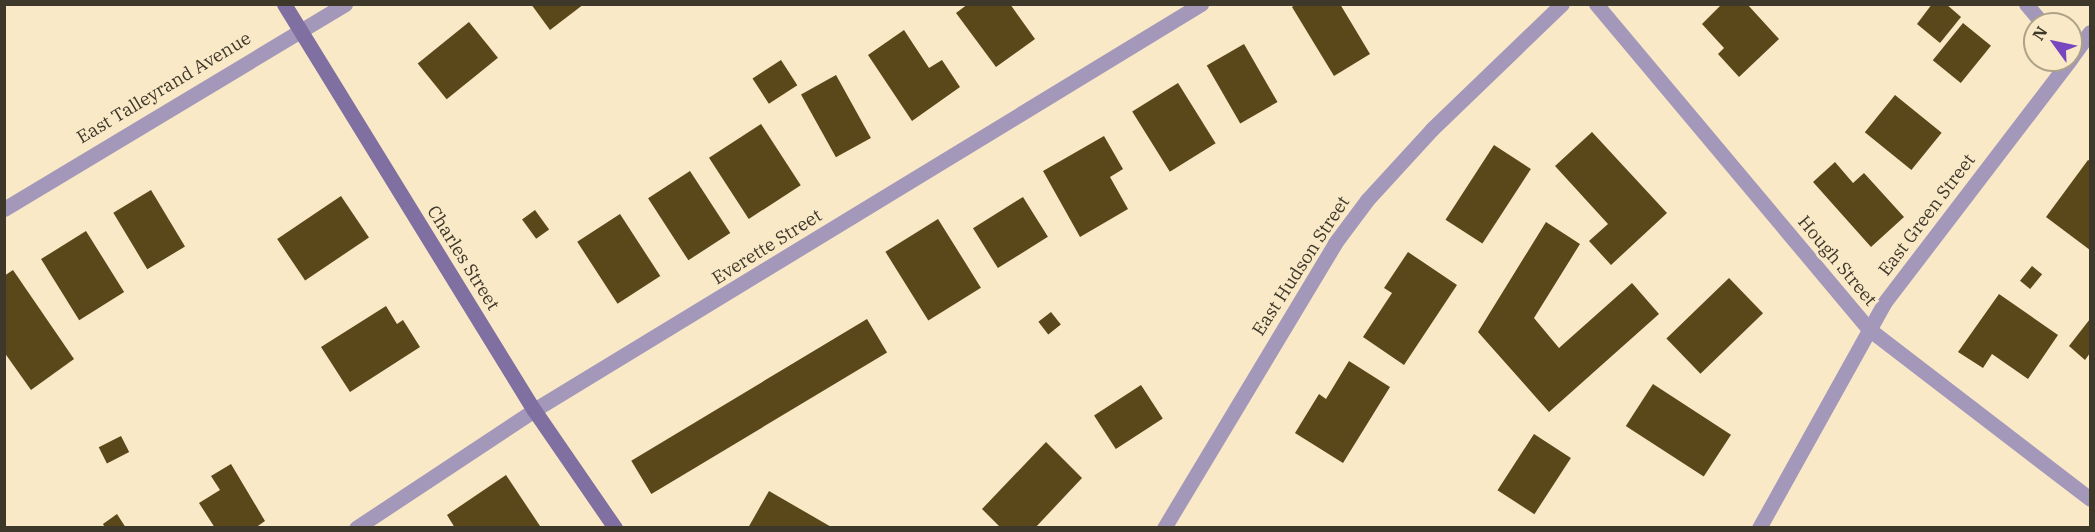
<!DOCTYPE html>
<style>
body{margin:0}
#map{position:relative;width:2095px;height:532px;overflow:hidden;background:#f9e9c7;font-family:"IBM Plex Serif",serif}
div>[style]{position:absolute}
.building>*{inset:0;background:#5a471a;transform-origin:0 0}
.street>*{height:15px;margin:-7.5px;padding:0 7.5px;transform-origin:7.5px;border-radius:7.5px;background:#a398ba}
.secondary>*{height:15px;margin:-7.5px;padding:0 7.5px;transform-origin:7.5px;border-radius:7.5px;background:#8070a1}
span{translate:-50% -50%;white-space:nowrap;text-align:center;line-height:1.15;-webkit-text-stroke:6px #f9e9c7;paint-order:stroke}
.street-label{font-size:18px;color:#3e382b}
.frame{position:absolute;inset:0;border:6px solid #3e382b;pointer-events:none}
.north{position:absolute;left:2023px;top:12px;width:60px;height:60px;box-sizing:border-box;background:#f9e9c7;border:2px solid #aea289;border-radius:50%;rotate:303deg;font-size:16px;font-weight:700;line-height:24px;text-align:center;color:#3e382b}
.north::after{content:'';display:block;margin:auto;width:21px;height:27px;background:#7846be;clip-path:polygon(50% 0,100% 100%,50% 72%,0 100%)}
</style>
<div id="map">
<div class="building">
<i style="clip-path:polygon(531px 4px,584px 4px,550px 30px)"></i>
<i style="clip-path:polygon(968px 4px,1010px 4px,1035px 39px,996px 67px,956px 13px)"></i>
<i style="clip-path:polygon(1296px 4px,1340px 4px,1370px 54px,1334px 76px,1292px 7px)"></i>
<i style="clip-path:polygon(1722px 4px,1747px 4px,1779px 39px,1739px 77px,1718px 54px,1724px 48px,1702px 24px)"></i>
<i style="clip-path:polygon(1932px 4px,1946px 4px,1961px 17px,1940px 43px,1917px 24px)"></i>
<i style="left:469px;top:22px;width:46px;height:66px;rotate:51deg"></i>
<i style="left:1963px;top:23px;width:36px;height:48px;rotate:39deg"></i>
<i style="clip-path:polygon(904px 30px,929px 68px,942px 60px,960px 87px,912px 121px,868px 55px)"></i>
<i style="left:1244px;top:44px;width:67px;height:43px;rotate:60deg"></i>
<i style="left:781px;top:60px;width:30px;height:34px;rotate:57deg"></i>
<i style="left:836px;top:75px;width:72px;height:40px;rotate:61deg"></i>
<i style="left:1178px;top:83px;width:71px;height:54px;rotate:58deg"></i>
<i style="left:1895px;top:95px;width:60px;height:48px;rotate:39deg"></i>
<i style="left:761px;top:124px;width:73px;height:62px;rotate:57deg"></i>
<i style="clip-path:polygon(1592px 132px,1667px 213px,1611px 265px,1589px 241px,1608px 224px,1555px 166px)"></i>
<i style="clip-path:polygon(1104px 136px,1123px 169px,1110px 177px,1128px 209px,1080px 237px,1043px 171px)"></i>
<i style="left:1494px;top:145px;width:44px;height:89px;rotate:33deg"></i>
<i style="clip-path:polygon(2088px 160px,2090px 161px,2090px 250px,2046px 217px)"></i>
<i style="clip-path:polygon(1835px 162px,1853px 183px,1864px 173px,1904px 217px,1871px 247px,1813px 182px)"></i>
<i style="left:690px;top:171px;width:74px;height:50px;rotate:57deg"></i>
<i style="left:151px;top:190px;width:66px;height:44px;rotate:59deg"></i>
<i style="left:341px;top:196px;width:50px;height:77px;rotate:56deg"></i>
<i style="left:1023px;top:197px;width:47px;height:59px;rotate:58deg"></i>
<i style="left:535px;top:210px;width:24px;height:16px;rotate:54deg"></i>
<i style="left:620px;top:214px;width:74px;height:51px;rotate:57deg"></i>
<i style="left:938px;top:219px;width:81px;height:62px;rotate:58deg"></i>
<i style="clip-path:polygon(1546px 222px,1580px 244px,1534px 318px,1559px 348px,1632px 283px,1659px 314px,1549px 412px,1478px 332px)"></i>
<i style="left:86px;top:231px;width:72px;height:53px;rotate:58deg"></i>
<i style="clip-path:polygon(1408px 252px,1457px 285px,1404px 365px,1363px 337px,1392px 293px,1384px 288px)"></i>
<i style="left:2032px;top:266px;width:13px;height:19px;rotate:39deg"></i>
<i style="clip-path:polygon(13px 270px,74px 359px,31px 390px,4px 352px,4px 276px)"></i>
<i style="left:1729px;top:278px;width:49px;height:87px;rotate:46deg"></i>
<i style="clip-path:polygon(1999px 294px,2058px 335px,2028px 379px,1992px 354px,1983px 368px,1958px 352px)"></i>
<i style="clip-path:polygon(386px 306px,397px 324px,403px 320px,420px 347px,350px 392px,321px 347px)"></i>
<i style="left:1051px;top:312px;width:16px;height:16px;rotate:52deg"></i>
<i style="left:867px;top:319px;width:39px;height:275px;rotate:59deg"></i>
<i style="clip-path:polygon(2090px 319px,2090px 353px,2085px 360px,2069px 346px)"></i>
<i style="clip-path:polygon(1349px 361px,1390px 387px,1343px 463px,1295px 433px,1319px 394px,1326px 399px)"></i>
<i style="left:1653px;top:384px;width:93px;height:50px;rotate:33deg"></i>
<i style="left:1141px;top:385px;width:40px;height:56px;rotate:57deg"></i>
<i style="left:1534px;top:434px;width:44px;height:67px;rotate:33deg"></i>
<i style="left:121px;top:436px;width:18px;height:25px;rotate:63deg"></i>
<i style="clip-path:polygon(1046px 442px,1082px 478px,1035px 528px,1001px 528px,982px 509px)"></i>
<i style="clip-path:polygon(231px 464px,265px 521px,255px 528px,215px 528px,199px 503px,220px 490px,211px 476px)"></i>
<i style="clip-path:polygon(506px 475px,540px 526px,455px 528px,447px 515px)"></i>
<i style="clip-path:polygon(769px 491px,833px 528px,748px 528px)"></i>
<i style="clip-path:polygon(117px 514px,126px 528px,105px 528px,103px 524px)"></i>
</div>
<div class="street">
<i style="left:1596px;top:4px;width:426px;rotate:50deg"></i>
<i style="left:1870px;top:330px;width:277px;rotate:37.5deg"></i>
<i style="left:2026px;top:4px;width:26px;rotate:50deg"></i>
<i style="left:2071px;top:58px;width:32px;rotate:-54deg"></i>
<i style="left:4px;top:209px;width:398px;rotate:-31deg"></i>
<i style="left:356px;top:528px;width:214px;rotate:-33.5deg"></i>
<i style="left:534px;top:410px;width:781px;rotate:-31.33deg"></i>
<i style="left:1164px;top:528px;width:332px;rotate:-59deg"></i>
<i style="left:1335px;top:243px;width:54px;rotate:-53.3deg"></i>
<i style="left:1367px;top:200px;width:96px;rotate:-47.5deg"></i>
<i style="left:1432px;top:129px;width:180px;rotate:-43.9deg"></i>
<i style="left:1759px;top:528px;width:257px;rotate:-60.9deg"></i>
<i style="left:1884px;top:303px;width:306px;rotate:-52.6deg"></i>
</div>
<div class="secondary">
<i style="left:284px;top:4px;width:477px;rotate:58.4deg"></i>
<i style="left:534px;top:410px;width:143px;rotate:55.5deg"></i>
</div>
<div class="street-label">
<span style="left:164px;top:88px;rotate:-31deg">East Talleyrand Avenue</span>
<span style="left:1927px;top:215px;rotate:-53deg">East Green Street</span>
<span style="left:767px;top:247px;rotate:-32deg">Everette Street</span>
<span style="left:463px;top:258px;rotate:58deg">Charles Street</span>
<span style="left:1837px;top:261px;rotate:50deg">Hough Street</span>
<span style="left:1301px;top:266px;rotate:-57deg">East Hudson Street</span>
</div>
<div class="frame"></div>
<div class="north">N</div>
</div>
